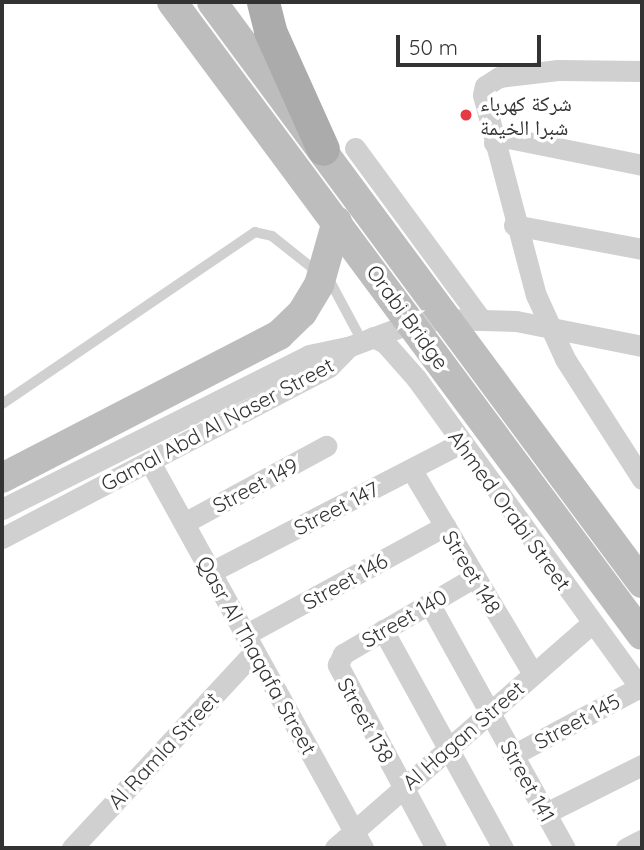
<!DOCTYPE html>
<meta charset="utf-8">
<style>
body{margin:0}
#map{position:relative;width:644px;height:850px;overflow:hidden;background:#fff;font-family:Quicksand,"Noto Naskh Arabic",sans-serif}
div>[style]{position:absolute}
.service>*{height:10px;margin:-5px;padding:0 5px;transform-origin:5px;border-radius:5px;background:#d0d0d0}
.minor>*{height:21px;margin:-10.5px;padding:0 10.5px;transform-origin:10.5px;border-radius:10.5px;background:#d0d0d0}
.secondary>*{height:30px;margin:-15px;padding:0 15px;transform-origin:15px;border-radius:15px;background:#bdbdbd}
.primary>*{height:33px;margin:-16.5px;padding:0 16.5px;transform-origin:16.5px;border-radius:16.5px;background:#ababab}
.dots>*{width:19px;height:19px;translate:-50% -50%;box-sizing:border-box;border:4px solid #fff;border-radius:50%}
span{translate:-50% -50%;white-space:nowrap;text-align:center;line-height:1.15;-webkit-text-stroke:7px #fff;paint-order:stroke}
.poi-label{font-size:21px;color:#333}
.left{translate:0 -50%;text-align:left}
.street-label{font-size:21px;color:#333}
.frame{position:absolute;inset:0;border:4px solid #333;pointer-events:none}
.scale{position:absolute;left:396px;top:35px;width:145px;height:32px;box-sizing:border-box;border:4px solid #333;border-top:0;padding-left:9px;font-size:21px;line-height:24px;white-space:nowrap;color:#333;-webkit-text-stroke:5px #fff;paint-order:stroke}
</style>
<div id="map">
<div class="service">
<i style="left:2px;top:404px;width:306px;rotate:-34.2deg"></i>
<i style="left:255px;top:232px;width:17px;rotate:13deg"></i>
<i style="left:272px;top:236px;width:75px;rotate:38.5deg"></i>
<i style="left:331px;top:283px;width:66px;rotate:61.9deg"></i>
</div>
<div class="minor">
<i style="left:642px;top:71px;width:84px;rotate:-179.3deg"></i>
<i style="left:558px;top:70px;width:59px;rotate:173.2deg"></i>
<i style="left:499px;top:77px;width:17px;rotate:147deg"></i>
<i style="left:485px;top:86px;width:9px;rotate:103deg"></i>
<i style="left:483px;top:95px;width:207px;rotate:75.2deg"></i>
<i style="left:536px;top:295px;width:70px;rotate:65.6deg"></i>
<i style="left:565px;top:359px;width:143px;rotate:57.3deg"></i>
<i style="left:494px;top:143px;width:15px;rotate:-20deg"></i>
<i style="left:508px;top:138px;width:137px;rotate:11.4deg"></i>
<i style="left:355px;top:148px;width:211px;rotate:53.7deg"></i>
<i style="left:514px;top:225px;width:130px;rotate:10.6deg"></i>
<i style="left:373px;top:337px;width:13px;rotate:27deg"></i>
<i style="left:385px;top:343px;width:47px;rotate:48.5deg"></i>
<i style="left:416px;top:378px;width:385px;rotate:54.1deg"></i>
<i style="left:150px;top:462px;width:441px;rotate:61.1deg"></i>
<i style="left:411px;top:469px;width:239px;rotate:59.2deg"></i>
<i style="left:2px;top:509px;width:343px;rotate:-26.6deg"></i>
<i style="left:309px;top:355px;width:40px;rotate:-12deg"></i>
<i style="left:348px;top:347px;width:65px;rotate:-20.7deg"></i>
<i style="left:409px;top:324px;width:35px;rotate:-8deg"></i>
<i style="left:444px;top:319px;width:72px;rotate:1.6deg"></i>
<i style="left:516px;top:321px;width:128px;rotate:11.2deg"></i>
<i style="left:184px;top:523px;width:162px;rotate:-28.5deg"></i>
<i style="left:2px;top:538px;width:369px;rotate:-27.6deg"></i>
<i style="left:329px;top:367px;width:28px;rotate:-46deg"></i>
<i style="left:211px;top:572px;width:281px;rotate:-27.3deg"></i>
<i style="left:429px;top:603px;width:280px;rotate:61deg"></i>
<i style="left:383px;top:630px;width:249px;rotate:61.2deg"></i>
<i style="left:245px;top:635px;width:228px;rotate:-28.6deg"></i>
<i style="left:513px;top:755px;width:144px;rotate:-28.2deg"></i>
<i style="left:546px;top:813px;width:107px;rotate:-26.6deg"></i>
<i style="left:72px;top:848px;width:267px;rotate:-47.1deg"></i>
<i style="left:335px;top:848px;width:342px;rotate:-41.2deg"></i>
<i style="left:436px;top:848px;width:208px;rotate:-118.2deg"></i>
<i style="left:338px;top:665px;width:12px;rotate:-66deg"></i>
<i style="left:343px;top:654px;width:153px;rotate:-30.3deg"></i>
<i style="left:626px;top:848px;width:18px;rotate:-27deg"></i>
</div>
<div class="secondary">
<i style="left:172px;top:2px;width:788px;rotate:53.41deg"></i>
<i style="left:212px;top:2px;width:723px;rotate:53.49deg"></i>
<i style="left:2px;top:478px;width:312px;rotate:-27.3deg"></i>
<i style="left:279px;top:335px;width:32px;rotate:-44deg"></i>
<i style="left:302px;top:313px;width:33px;rotate:-59deg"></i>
<i style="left:319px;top:285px;width:66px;rotate:-74.3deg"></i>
</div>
<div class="primary">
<i style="left:263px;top:2px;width:30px;rotate:76deg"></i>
<i style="left:270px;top:31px;width:129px;rotate:65.8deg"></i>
</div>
<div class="dots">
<i style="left:466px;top:115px;background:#e63946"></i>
</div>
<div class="poi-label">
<span class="left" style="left:480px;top:115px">شركة كهرباء<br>شبرا الخيمة</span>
</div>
<div class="street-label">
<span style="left:408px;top:317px;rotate:54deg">Orabi Bridge</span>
<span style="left:217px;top:424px;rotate:-28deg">Gamal Abd Al Naser Street</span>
<span style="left:255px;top:485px;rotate:-28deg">Street 149</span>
<span style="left:336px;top:508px;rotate:-27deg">Street 147</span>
<span style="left:510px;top:510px;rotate:54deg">Ahmed Orabi Street</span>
<span style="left:472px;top:572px;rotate:59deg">Street 148</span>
<span style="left:345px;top:581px;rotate:-29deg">Street 146</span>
<span style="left:404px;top:618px;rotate:-30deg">Street 140</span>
<span style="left:257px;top:655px;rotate:61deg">Qasr Al Thaqafa Street</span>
<span style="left:366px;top:720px;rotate:61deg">Street 138</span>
<span style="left:577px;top:721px;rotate:-28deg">Street 145</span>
<span style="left:463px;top:735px;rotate:-41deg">Al Hagan Street</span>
<span style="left:163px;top:750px;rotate:-47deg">Al Ramla Street</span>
<span style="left:528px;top:781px;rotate:61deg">Street 141</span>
</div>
<div class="frame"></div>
<div class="scale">50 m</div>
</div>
